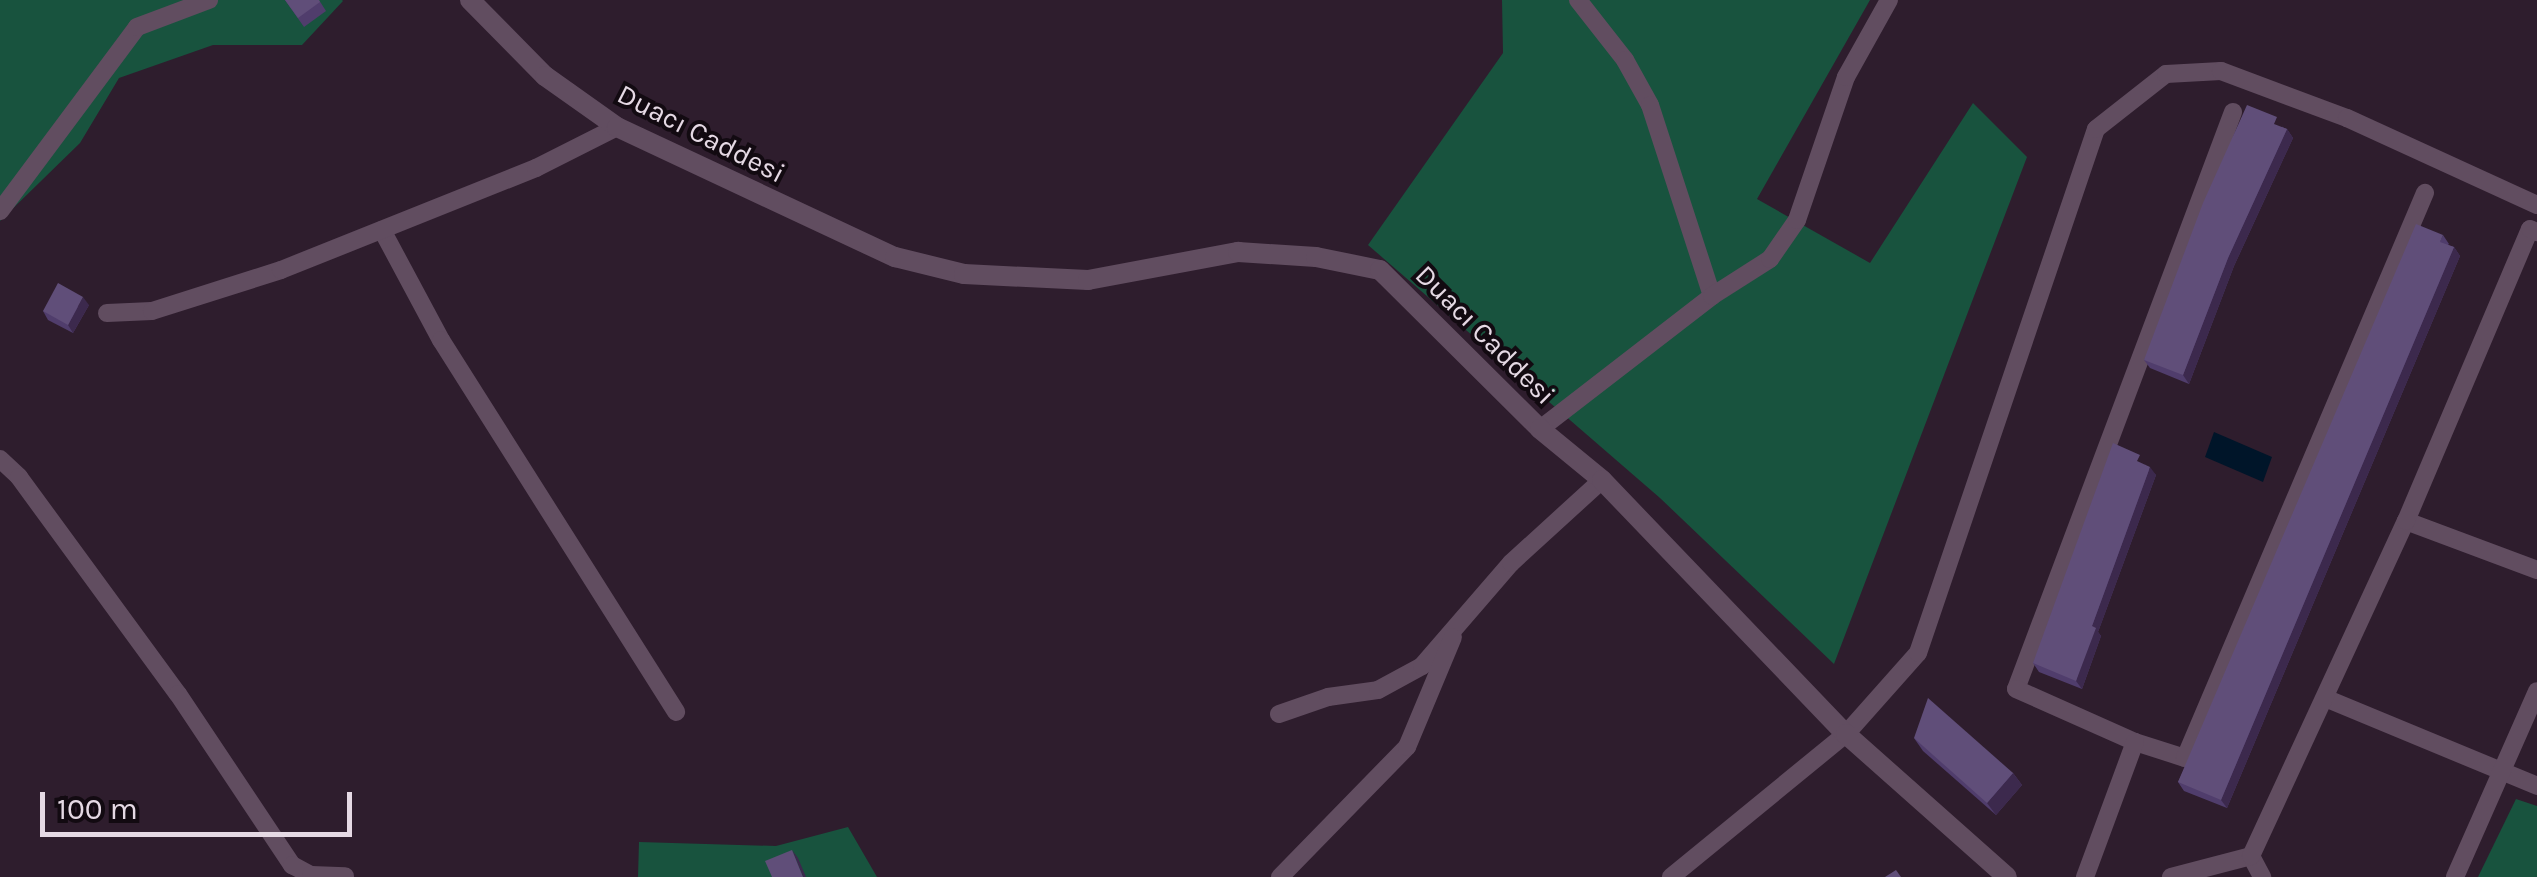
<!DOCTYPE html>
<meta charset="utf-8">
<style>
body{margin:0}
#map{position:relative;width:2537px;height:877px;overflow:hidden;background:#2e1d2d;font-family:Karla,sans-serif}
div>[style]{position:absolute}
.green>*{inset:0;background:#18533e}
.water>*{inset:0;background:#001529}
.minor>*{height:18px;margin:-9px;padding:0 9px;transform-origin:9px;border-radius:9px;background:#614d60}
.tertiary>*{height:20px;margin:-10px;padding:0 10px;transform-origin:10px;border-radius:10px;background:#614d60}
.wall>*{inset:0;background:#503d6c}
.shaded-wall>*{inset:0;background:#3c294d}
.building>*{inset:0;background:#604e79}
span{translate:-50% -50%;white-space:nowrap;text-align:center;line-height:1.15;-webkit-text-stroke:8px #120a11;paint-order:stroke}
.street-label{font-size:28px;color:#e5d9e4}
.scale{position:absolute;left:40px;top:792px;width:312px;height:45px;box-sizing:border-box;border:5px solid #e5d9e4;border-top:0;padding-left:12px;font-size:30px;line-height:35px;white-space:nowrap;color:#e5d9e4;-webkit-text-stroke:8px #120a11;paint-order:stroke}
</style>
<div id="map">
<div class="green">
<i style="clip-path:polygon(0 0,342px 0,343px 1px,302px 45px,213px 45px,119px 78px,80px 143px,0 221px)"></i>
<i style="clip-path:polygon(1502px 0,1870px 0,1757px 199px,1870px 263px,1973px 103px,2027px 157px,1834px 664px,1660px 498px,1368px 245px,1503px 53px)"></i>
<i style="clip-path:polygon(2516px 799px,2537px 806px,2537px 877px,2478px 877px)"></i>
<i style="clip-path:polygon(848px 827px,877px 877px,638px 877px,639px 842px,776px 846px)"></i>
</div>
<div class="water">
<i style="clip-path:polygon(2214px 432px,2272px 457px,2263px 482px,2205px 457px)"></i>
</div>
<div class="minor">
<i style="left:1578px;top:0;width:76px;rotate:51.9deg"></i>
<i style="left:1625px;top:60px;width:51px;rotate:60.9deg"></i>
<i style="left:1650px;top:105px;width:201px;rotate:72deg"></i>
<i style="left:2233px;top:112px;width:616px;rotate:110.61deg"></i>
<i style="left:2016px;top:689px;width:130px;rotate:24deg"></i>
<i style="left:2135px;top:742px;width:52px;rotate:17.7deg"></i>
<i style="left:2185px;top:758px;width:614px;rotate:-66.99deg"></i>
<i style="left:0;top:211px;width:229px;rotate:-53.3deg"></i>
<i style="left:137px;top:27px;width:77px;rotate:-20.6deg"></i>
<i style="left:382px;top:230px;width:125px;rotate:61.8deg"></i>
<i style="left:441px;top:340px;width:440px;rotate:57.7deg"></i>
<i style="left:107px;top:313px;width:45px;rotate:-2.5deg"></i>
<i style="left:152px;top:311px;width:135px;rotate:-17.6deg"></i>
<i style="left:281px;top:270px;width:275px;rotate:-21.8deg"></i>
<i style="left:536px;top:168px;width:91px;rotate:-26.8deg"></i>
<i style="left:1540px;top:429px;width:217px;rotate:-37.7deg"></i>
<i style="left:1712px;top:296px;width:69px;rotate:-32.5deg"></i>
<i style="left:1770px;top:259px;width:47px;rotate:-55.3deg"></i>
<i style="left:1797px;top:220px;width:151px;rotate:-71.1deg"></i>
<i style="left:1846px;top:77px;width:88px;rotate:-60.8deg"></i>
<i style="left:0;top:459px;width:26px;rotate:43deg"></i>
<i style="left:19px;top:477px;width:269px;rotate:53.8deg"></i>
<i style="left:178px;top:694px;width:206px;rotate:56.3deg"></i>
<i style="left:292px;top:865px;width:21px;rotate:28deg"></i>
<i style="left:311px;top:875px;width:34px;rotate:2deg"></i>
<i style="left:2406px;top:521px;width:140px;rotate:20.5deg"></i>
<i style="left:2325px;top:698px;width:230px;rotate:22.5deg"></i>
<i style="left:1279px;top:714px;width:52px;rotate:-19.1deg"></i>
<i style="left:1328px;top:697px;width:50px;rotate:-8deg"></i>
<i style="left:1378px;top:690px;width:50px;rotate:-28.6deg"></i>
<i style="left:1422px;top:666px;width:136px;rotate:-49.2deg"></i>
<i style="left:1511px;top:563px;width:123px;rotate:-42.4deg"></i>
<i style="left:2251px;top:856px;width:24px;rotate:62deg"></i>
<i style="left:1280px;top:877px;width:182px;rotate:-45.7deg"></i>
<i style="left:1407px;top:747px;width:119px;rotate:-67.3deg"></i>
<i style="left:1671px;top:877px;width:226px;rotate:-39.3deg"></i>
<i style="left:1846px;top:734px;width:108px;rotate:-48.4deg"></i>
<i style="left:1918px;top:653px;width:553px;rotate:-71.24deg"></i>
<i style="left:2096px;top:129px;width:89px;rotate:-38.2deg"></i>
<i style="left:2166px;top:74px;width:55px;rotate:-3.1deg"></i>
<i style="left:2221px;top:71px;width:134px;rotate:20.5deg"></i>
<i style="left:2347px;top:118px;width:209px;rotate:24.6deg"></i>
<i style="left:2085px;top:877px;width:144px;rotate:-69.7deg"></i>
<i style="left:2171px;top:877px;width:83px;rotate:-14.7deg"></i>
<i style="left:2251px;top:856px;width:369px;rotate:-65.2deg"></i>
<i style="left:2406px;top:521px;width:317px;rotate:-67deg"></i>
<i style="left:2530px;top:229px;width:8px;rotate:23deg"></i>
<i style="left:2455px;top:877px;width:203px;rotate:-66.2deg"></i>
</div>
<div class="tertiary">
<i style="left:470px;top:0;width:107px;rotate:45.4deg"></i>
<i style="left:545px;top:76px;width:88px;rotate:35.3deg"></i>
<i style="left:617px;top:127px;width:307px;rotate:25.1deg"></i>
<i style="left:895px;top:257px;width:71px;rotate:13.8deg"></i>
<i style="left:964px;top:274px;width:124px;rotate:2.8deg"></i>
<i style="left:1088px;top:280px;width:153px;rotate:-10.6deg"></i>
<i style="left:1238px;top:252px;width:78px;rotate:3.7deg"></i>
<i style="left:1316px;top:257px;width:65px;rotate:11.5deg"></i>
<i style="left:1380px;top:270px;width:226px;rotate:44.8deg"></i>
<i style="left:1540px;top:429px;width:80px;rotate:39.4deg"></i>
<i style="left:1602px;top:480px;width:352px;rotate:46.2deg"></i>
<i style="left:1846px;top:734px;width:215px;rotate:41.6deg"></i>
</div>
<div class="wall">
<i style="clip-path:polygon(285px 0,319px 0,326px 11px,304px 27px)"></i>
<i style="clip-path:polygon(2283px 125px,2282px 127px,2287px 129px,2293px 138px,2234px 266px,2189px 384px,2150px 368px,2144px 360px)"></i>
<i style="clip-path:polygon(2443px 235px,2449px 244px,2448px 245px,2454px 247px,2460px 256px,2227px 808px,2184px 791px,2178px 782px)"></i>
<i style="clip-path:polygon(89px 305px,73px 333px,48px 320px,43px 311px)"></i>
<i style="clip-path:polygon(2146px 463px,2145px 465px,2156px 475px,2098px 632px,2101px 636px,2082px 689px,2039px 672px,2033px 663px)"></i>
<i style="clip-path:polygon(1914px 738px,2013px 773px,2022px 785px,1996px 815px,1923px 751px)"></i>
</div>
<div class="shaded-wall">
<i style="clip-path:polygon(2287px 129px,2293px 138px,2234px 266px,2189px 384px,2183px 375px,2228px 258px)"></i>
<i style="clip-path:polygon(2454px 247px,2460px 256px,2227px 808px,2221px 800px)"></i>
<i style="clip-path:polygon(83px 297px,89px 305px,73px 333px,68px 325px)"></i>
<i style="clip-path:polygon(2150px 467px,2156px 475px,2098px 632px,2101px 636px,2082px 689px,2076px 681px,2092px 626px)"></i>
<i style="clip-path:polygon(2013px 773px,2022px 785px,1996px 815px,1987px 803px)"></i>
<i style="clip-path:polygon(792px 850px,798px 858px,806px 877px,803px 877px)"></i>
</div>
<div class="building">
<i style="clip-path:polygon(285px 0,319px 0,320px 2px,298px 18px)"></i>
<i style="clip-path:polygon(2247px 105px,2277px 117px,2274px 124px,2287px 129px,2228px 258px,2183px 375px,2144px 360px,2203px 203px)"></i>
<i style="clip-path:polygon(2416px 224px,2443px 235px,2440px 242px,2454px 247px,2221px 800px,2178px 782px)"></i>
<i style="clip-path:polygon(58px 283px,83px 297px,68px 325px,43px 311px)"></i>
<i style="clip-path:polygon(2113px 443px,2140px 455px,2137px 461px,2150px 467px,2092px 626px,2096px 628px,2076px 681px,2033px 663px)"></i>
<i style="clip-path:polygon(1928px 698px,2013px 773px,1987px 803px,1914px 738px)"></i>
<i style="clip-path:polygon(792px 850px,803px 877px,772px 877px,765px 861px)"></i>
<i style="clip-path:polygon(1896px 870px,1901px 877px,1885px 877px)"></i>
</div>
<div class="street-label">
<span style="left:701px;top:134px;rotate:27deg">Duacı Caddesi</span>
<span style="left:1485px;top:335px;rotate:45deg">Duacı Caddesi</span>
</div>
<div class="scale">100 m</div>
</div>
